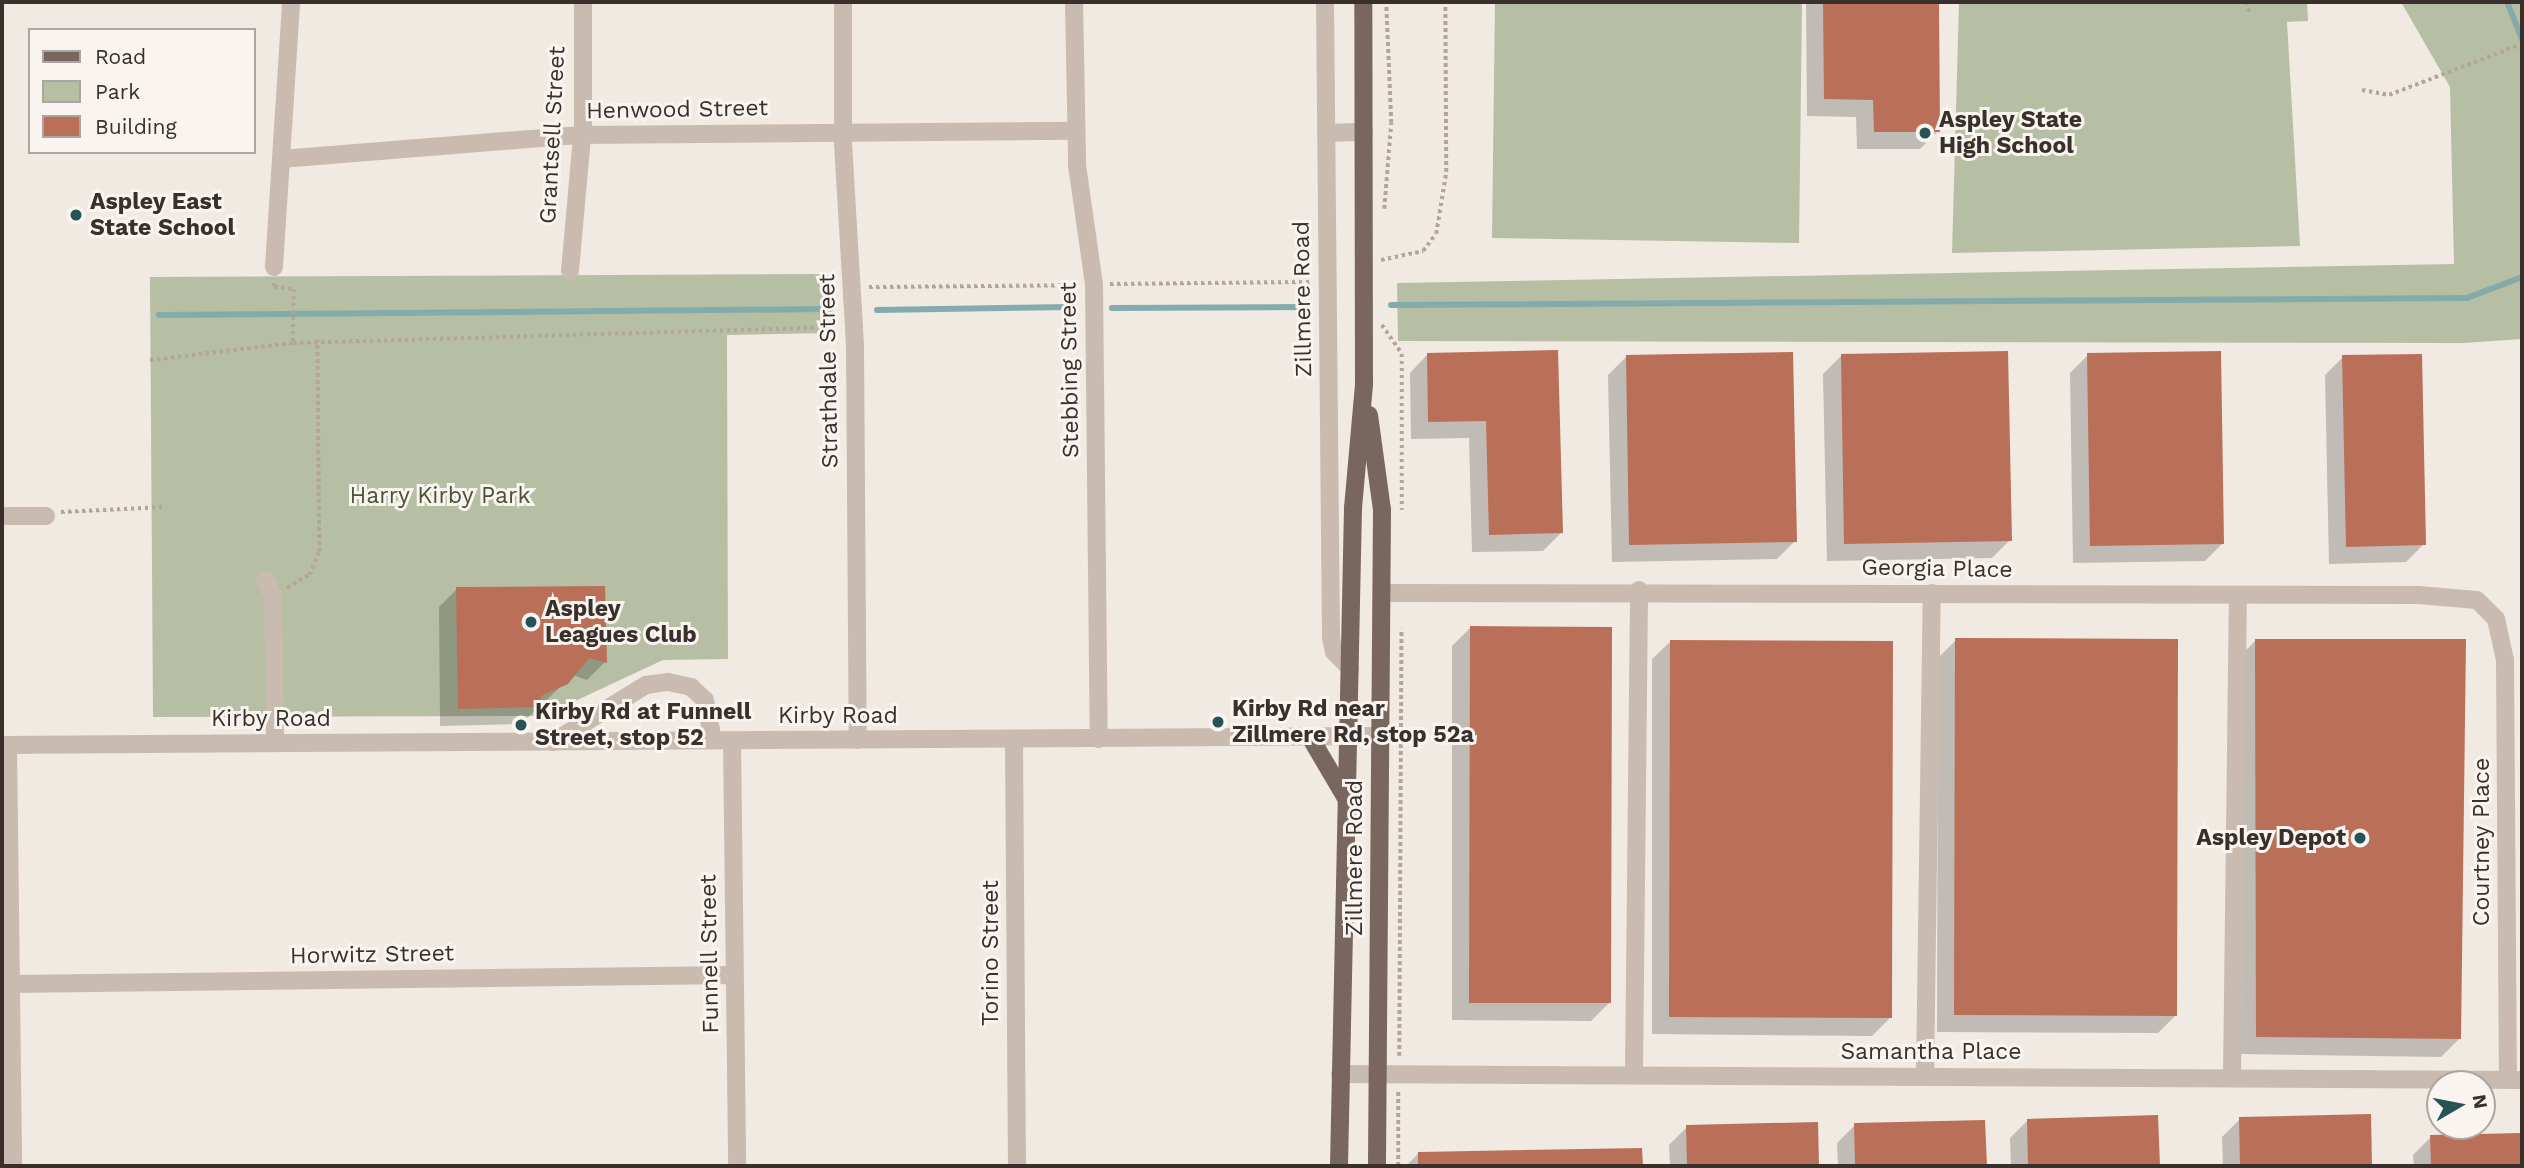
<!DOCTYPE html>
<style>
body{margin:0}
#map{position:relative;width:2524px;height:1168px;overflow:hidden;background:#f1eae2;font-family:"Work Sans",sans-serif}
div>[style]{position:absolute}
.green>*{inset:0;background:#b6bfa3}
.shadow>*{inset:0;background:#0003}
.stream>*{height:6px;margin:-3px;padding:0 3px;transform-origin:3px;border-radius:3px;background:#84abac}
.building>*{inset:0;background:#ba6f58}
.path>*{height:3.5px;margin-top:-1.75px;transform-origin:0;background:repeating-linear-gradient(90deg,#b5a599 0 3.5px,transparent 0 7px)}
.minor>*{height:18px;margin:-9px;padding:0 9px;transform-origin:9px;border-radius:9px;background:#c9bbaf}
.major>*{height:18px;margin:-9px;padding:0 9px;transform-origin:9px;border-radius:9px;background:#79675f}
.dots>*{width:19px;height:19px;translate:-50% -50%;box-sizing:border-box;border:4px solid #f9f4ef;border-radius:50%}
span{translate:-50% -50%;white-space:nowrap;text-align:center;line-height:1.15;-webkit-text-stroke:6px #f9f4ef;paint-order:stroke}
.street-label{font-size:23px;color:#39302c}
.poi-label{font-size:23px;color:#39302c;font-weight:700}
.left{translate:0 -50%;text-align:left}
.right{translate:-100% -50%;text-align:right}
.park-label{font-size:23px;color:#485432}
.frame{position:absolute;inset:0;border:4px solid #39302c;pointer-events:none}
.legend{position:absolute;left:28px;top:28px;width:228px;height:126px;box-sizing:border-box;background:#f9f4ef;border:2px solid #aca6a1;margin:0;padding:9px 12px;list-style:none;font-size:21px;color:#39302c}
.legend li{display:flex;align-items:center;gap:14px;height:35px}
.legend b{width:35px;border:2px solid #aca6a1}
.north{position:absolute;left:2426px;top:1070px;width:70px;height:70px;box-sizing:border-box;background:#f9f4ef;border:2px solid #aca6a1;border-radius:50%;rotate:80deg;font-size:19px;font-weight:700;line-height:28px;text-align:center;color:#39302c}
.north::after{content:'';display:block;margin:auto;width:24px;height:32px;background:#265356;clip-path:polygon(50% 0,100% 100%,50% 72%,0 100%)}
</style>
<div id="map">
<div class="green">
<i style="clip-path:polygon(1495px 2px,1802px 2px,1799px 243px,1492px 238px)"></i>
<i style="clip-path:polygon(1959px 2px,2307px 2px,2308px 21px,2287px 22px,2300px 246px,1952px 253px)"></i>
<i style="clip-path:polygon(2401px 2px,2522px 2px,2522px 339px,2463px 343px,1398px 341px,1397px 283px,2454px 264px,2450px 87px)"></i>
<i style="clip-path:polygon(832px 274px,832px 333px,727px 335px,728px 659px,663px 660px,543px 716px,153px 717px,150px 277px)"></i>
</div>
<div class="shadow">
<i style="clip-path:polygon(1806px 2px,1937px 2px,1938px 131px,1920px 149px,1857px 149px,1856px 117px,1807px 116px)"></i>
<i style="clip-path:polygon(1557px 352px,1561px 533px,1543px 551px,1472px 552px,1469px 438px,1411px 439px,1410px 373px,1427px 355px)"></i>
<i style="clip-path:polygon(2088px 355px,2223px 543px,2205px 561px,2073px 563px,2070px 373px)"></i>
<i style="clip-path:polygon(1841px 356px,2010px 540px,1992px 558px,1827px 561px,1823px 374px)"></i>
<i style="clip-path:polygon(1626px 357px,1795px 541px,1777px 559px,1612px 562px,1608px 375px)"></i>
<i style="clip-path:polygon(2343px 357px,2424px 544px,2406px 562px,2329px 564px,2325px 375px)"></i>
<i style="clip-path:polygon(457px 589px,605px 662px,587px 680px,573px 675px,521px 724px,440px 726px,439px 607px)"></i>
<i style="clip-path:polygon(1470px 628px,1609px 1003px,1591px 1021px,1452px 1020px,1452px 646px)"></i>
<i style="clip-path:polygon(1956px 640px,2175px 1016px,2158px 1033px,1937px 1032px,1938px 658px)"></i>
<i style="clip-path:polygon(2256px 640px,2459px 1039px,2441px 1057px,2239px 1054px,2238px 658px)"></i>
<i style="clip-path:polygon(1670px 642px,1890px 1018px,1872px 1036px,1652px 1034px,1652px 659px)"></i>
<i style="clip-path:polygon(2369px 1116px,2370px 1166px,2223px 1166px,2222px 1137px,2240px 1119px)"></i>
<i style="clip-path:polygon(2157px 1117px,2158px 1166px,2011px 1166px,2010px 1138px,2028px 1120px)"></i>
<i style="clip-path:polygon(1984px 1121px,1985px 1166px,1838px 1166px,1837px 1143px,1855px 1125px)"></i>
<i style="clip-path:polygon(1816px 1124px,1817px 1166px,1670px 1166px,1669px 1145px,1687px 1127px)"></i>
<i style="clip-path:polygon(2522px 1134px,2522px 1166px,2414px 1166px,2413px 1155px,2431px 1137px)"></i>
<i style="clip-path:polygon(1641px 1150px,1641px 1166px,1406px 1166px,1418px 1154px)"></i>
</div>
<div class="stream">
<i style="left:2507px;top:2px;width:40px;rotate:68deg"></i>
<i style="left:1391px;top:305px;width:1076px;rotate:-0.37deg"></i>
<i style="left:2467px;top:298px;width:59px;rotate:-20.9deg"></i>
<i style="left:1112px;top:308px;width:193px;rotate:-0.3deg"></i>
<i style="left:877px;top:310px;width:195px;rotate:-0.9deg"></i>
<i style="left:159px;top:315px;width:671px;rotate:-0.51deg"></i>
</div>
<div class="building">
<i style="clip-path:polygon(1823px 2px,1939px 2px,1940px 132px,1874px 132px,1873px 100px,1824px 99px)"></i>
<i style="clip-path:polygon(1558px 350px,1563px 533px,1489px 535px,1486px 421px,1428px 422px,1427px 353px)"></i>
<i style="clip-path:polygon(2008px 351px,2012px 541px,1844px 544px,1841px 354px)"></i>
<i style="clip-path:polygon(2221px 351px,2224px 544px,2090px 546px,2087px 353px)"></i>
<i style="clip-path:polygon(1793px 352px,1797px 542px,1629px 545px,1626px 355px)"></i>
<i style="clip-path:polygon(2422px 354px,2426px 545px,2346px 547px,2342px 355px)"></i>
<i style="clip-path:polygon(605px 586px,607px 663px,589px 658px,568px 684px,541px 696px,541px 707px,458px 709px,456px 587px)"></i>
<i style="clip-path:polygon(1470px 626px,1612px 627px,1611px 1003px,1469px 1003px)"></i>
<i style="clip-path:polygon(1955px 638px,2178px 639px,2177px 1016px,1954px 1015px)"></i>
<i style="clip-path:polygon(2255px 639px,2466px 639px,2461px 1039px,2256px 1037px)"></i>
<i style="clip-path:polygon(1670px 640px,1893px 641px,1892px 1018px,1669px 1017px)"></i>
<i style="clip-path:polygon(2371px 1114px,2372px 1166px,2240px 1166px,2239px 1117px)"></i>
<i style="clip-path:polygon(2158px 1115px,2160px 1166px,2028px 1166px,2027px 1119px)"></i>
<i style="clip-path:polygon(1985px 1120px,1987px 1166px,1855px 1166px,1854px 1123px)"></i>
<i style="clip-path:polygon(1818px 1122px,1819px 1166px,1687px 1166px,1686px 1125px)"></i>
<i style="clip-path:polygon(2522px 1133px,2522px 1166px,2431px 1166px,2430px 1135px)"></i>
<i style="clip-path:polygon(1642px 1148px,1643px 1166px,1418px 1166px,1418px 1152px)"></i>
</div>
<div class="path">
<i style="left:2246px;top:2px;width:13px;rotate:72deg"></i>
<i style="left:2362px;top:90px;width:27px;rotate:10deg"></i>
<i style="left:2389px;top:95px;width:142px;rotate:-21deg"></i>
<i style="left:1384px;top:209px;width:86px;rotate:-85.3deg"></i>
<i style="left:1391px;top:123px;width:121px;rotate:-92.4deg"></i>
<i style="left:1381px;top:260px;width:43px;rotate:-12.1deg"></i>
<i style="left:1423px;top:251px;width:21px;rotate:-53deg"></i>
<i style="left:1436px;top:234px;width:63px;rotate:-80.8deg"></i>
<i style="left:1446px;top:172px;width:170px;rotate:-90.3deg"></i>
<i style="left:274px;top:283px;width:4px;rotate:90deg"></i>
<i style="left:274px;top:287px;width:20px;rotate:6deg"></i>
<i style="left:294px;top:289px;width:54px;rotate:91.1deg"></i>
<i style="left:293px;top:343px;width:544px;rotate:-1.68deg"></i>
<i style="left:1110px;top:284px;width:202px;rotate:-0.6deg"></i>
<i style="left:869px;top:287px;width:209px;rotate:-0.5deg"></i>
<i style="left:1382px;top:325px;width:35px;rotate:55deg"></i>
<i style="left:1402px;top:354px;width:156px;rotate:90deg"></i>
<i style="left:150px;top:360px;width:144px;rotate:-6.8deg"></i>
<i style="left:61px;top:512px;width:104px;rotate:-2.8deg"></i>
<i style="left:287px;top:588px;width:26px;rotate:-31deg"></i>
<i style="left:309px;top:575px;width:25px;rotate:-67deg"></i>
<i style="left:319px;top:552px;width:212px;rotate:-90.5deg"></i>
<i style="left:1399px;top:1056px;width:427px;rotate:-89.7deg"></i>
<i style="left:1398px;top:1166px;width:75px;rotate:-90deg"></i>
</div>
<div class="minor">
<i style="left:843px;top:2px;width:141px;rotate:90deg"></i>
<i style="left:843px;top:143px;width:203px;rotate:86.6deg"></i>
<i style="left:855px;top:346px;width:394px;rotate:89.6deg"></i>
<i style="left:1074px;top:2px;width:163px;rotate:88.9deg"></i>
<i style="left:1077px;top:165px;width:120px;rotate:81.9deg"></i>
<i style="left:1094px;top:284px;width:455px;rotate:89.4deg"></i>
<i style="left:1325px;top:2px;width:636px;rotate:89.46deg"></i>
<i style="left:1331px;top:638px;width:14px;rotate:78deg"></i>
<i style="left:1334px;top:652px;width:23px;rotate:45deg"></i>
<i style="left:1326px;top:133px;width:38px;rotate:-2deg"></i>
<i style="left:281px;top:159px;width:301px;rotate:-4.6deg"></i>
<i style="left:581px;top:135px;width:494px;rotate:-0.5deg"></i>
<i style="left:274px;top:267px;width:266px;rotate:-86.3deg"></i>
<i style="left:570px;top:271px;width:148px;rotate:-84.9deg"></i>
<i style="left:583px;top:124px;width:122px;rotate:-90deg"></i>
<i style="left:2px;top:516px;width:44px"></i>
<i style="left:265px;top:580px;width:18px;rotate:63deg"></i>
<i style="left:273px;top:596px;width:147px;rotate:89.2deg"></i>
<i style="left:1382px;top:593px;width:1036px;rotate:0.11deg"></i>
<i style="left:2418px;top:595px;width:59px;rotate:4.8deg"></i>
<i style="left:2477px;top:600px;width:27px;rotate:45deg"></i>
<i style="left:2496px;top:619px;width:42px;rotate:77.6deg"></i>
<i style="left:2505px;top:660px;width:419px;rotate:89.6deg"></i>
<i style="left:1014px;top:740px;width:426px;rotate:89.6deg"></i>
<i style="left:732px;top:741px;width:425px;rotate:89.3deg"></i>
<i style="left:553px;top:742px;width:109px;rotate:-31.5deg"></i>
<i style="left:646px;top:685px;width:22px;rotate:-8deg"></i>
<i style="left:668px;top:682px;width:24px;rotate:12deg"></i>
<i style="left:691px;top:687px;width:19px;rotate:43deg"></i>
<i style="left:705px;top:700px;width:41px;rotate:78.7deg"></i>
<i style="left:2px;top:745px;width:1378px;rotate:-0.37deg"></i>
<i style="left:8px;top:745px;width:421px;rotate:89.3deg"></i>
<i style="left:11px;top:984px;width:723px;rotate:-0.71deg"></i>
<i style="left:1634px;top:1073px;width:483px;rotate:-89.4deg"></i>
<i style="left:1340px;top:1074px;width:1182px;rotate:0.29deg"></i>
<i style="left:1925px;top:1076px;width:483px;rotate:-89.2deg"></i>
<i style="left:2232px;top:1078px;width:481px;rotate:-89.3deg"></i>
</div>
<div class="major">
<i style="left:1369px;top:415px;width:96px;rotate:82.2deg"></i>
<i style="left:1382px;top:510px;width:656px;rotate:90.44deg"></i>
<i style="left:1310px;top:737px;width:71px;rotate:59.5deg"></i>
<i style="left:1339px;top:1166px;width:658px;rotate:-88.78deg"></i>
<i style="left:1353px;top:508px;width:124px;rotate:-84.9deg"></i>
<i style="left:1364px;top:384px;width:382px;rotate:-90.1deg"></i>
</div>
<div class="dots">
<i style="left:1925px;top:133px;background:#265356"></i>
<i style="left:76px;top:215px;background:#265356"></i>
<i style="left:531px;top:622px;background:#265356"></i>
<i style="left:1218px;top:722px;background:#265356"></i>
<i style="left:521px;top:725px;background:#265356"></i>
<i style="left:2360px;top:838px;background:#265356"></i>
</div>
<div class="street-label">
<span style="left:677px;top:110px;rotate:-1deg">Henwood Street</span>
<span style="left:553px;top:135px;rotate:-87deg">Grantsell Street</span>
<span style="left:1303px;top:299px;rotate:-91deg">Zillmere Road</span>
<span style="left:1070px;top:370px;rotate:-91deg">Stebbing Street</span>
<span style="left:829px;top:371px;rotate:-91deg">Strathdale Street</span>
<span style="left:1937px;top:569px;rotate:1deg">Georgia Place</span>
<span style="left:838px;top:716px">Kirby Road</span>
<span style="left:271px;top:719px">Kirby Road</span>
<span style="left:2482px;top:842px;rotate:-90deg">Courtney Place</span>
<span style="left:1355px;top:858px;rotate:-90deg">Zillmere Road</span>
<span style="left:991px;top:953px;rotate:-90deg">Torino Street</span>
<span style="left:710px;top:954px;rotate:-91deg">Funnell Street</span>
<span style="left:372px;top:955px;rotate:-1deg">Horwitz Street</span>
<span style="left:1931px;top:1052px">Samantha Place</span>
</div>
<div class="poi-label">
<span class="left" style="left:1939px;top:133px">Aspley State<br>High School</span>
<span class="left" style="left:90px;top:215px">Aspley East<br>State School</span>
<span class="left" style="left:545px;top:622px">Aspley<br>Leagues Club</span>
<span class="left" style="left:1232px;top:722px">Kirby Rd near<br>Zillmere Rd, stop 52a</span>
<span class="left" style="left:535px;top:725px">Kirby Rd at Funnell<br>Street, stop 52</span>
<span class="right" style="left:2346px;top:838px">Aspley Depot</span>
</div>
<div class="park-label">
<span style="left:440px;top:496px">Harry Kirby Park</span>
</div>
<div class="frame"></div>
<ul class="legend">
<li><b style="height:9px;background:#79675f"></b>Road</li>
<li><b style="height:19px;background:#b6bfa3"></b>Park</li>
<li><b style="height:19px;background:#ba6f58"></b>Building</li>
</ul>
<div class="north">N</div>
</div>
